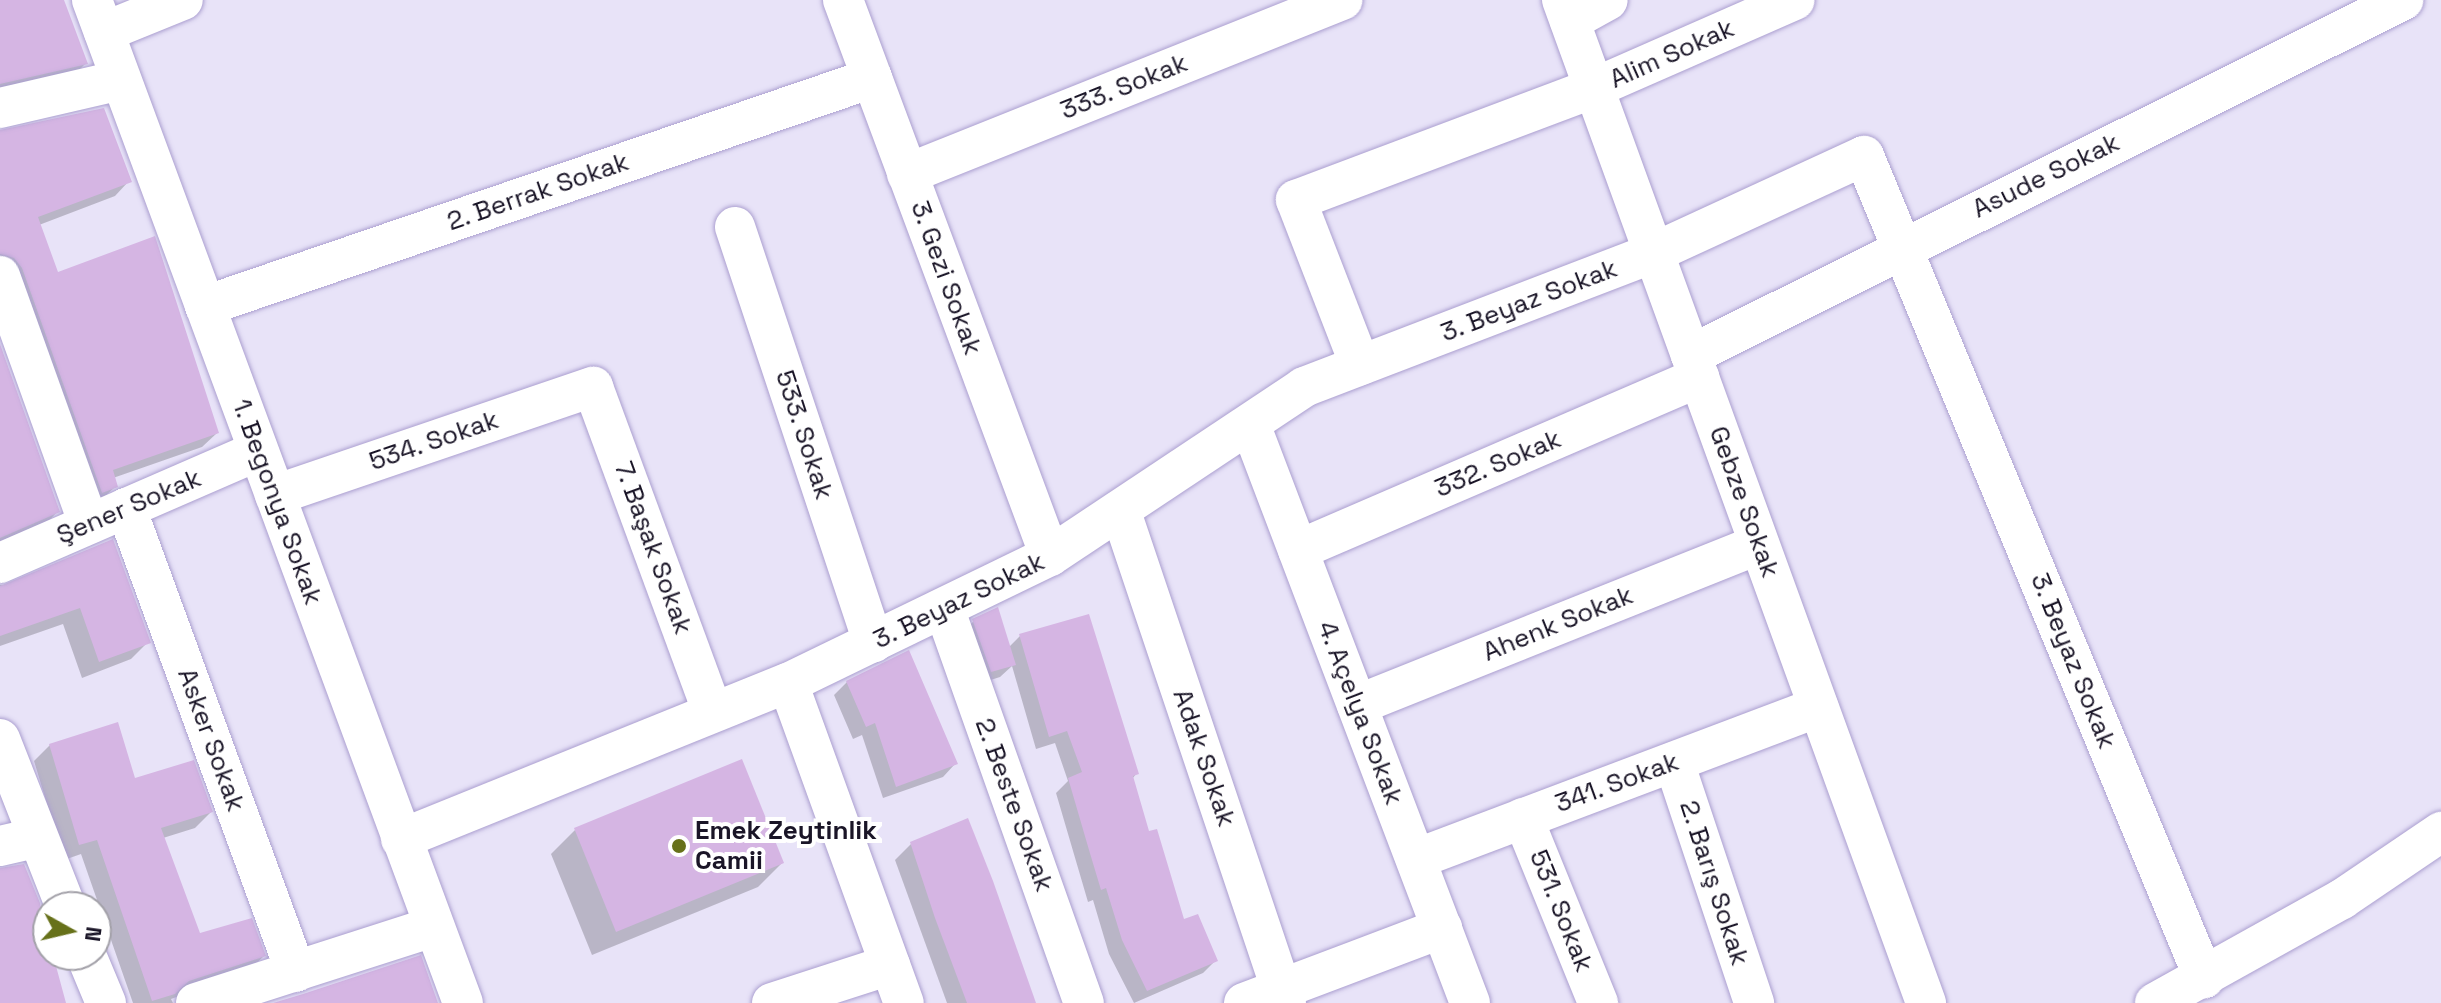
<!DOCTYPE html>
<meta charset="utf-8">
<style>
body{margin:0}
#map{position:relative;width:2441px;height:1003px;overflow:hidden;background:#e8e3f8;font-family:"Space Grotesk",sans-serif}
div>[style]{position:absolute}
.shadow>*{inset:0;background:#0003}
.building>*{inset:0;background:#d5b5e3}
.roads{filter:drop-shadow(0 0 2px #ab9fd0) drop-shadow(0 0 2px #ab9fd0)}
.minor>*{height:40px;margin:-20px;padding:0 20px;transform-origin:20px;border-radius:20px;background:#fff}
.dots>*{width:22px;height:22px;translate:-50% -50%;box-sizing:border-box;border:4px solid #fff;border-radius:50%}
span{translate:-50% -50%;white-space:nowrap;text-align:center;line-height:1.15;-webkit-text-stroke:8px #fff;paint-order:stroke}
.street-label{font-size:26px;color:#1a1527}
.poi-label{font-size:26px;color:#1a1527;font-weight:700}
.left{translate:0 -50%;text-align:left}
.north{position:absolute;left:32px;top:891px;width:80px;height:80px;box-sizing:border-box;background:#fff;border:2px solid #a3a1a9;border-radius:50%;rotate:98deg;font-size:22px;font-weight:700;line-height:32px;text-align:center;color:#1a1527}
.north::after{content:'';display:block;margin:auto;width:28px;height:36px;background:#67711a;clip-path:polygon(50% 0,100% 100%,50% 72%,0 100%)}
</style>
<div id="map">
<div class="shadow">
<i style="clip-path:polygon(0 0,33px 0,85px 64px,71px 78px,0 94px)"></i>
<i style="clip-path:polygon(0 132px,129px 181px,115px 196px,39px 225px,57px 275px,217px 433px,202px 447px,113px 478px,116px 486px,101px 500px,0 272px)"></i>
<i style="clip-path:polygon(0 350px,58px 511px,44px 526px,0 545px)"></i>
<i style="clip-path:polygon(112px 542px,148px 642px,131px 659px,82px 678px,63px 624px,0 646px,0 585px,10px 586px)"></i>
<i style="clip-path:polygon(974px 621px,1008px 648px,1020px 636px,1137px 773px,1132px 779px,1148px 834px,1182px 922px,1216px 960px,1203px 973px,1134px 1003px,1109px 954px,1093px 900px,1088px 902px,1056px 793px,1068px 781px,1055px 743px,1036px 749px,1012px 666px,1000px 677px,978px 684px,960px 634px)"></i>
<i style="clip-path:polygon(847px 682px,955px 764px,943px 777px,883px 798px,862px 735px,853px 739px,834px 695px)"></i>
<i style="clip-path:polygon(50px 745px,211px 812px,195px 828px,163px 838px,199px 935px,264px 956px,247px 972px,171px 999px,173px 1003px,133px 1003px,81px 854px,64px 860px,34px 761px)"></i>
<i style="clip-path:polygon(575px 830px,782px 863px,758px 887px,592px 955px,551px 854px)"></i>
<i style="clip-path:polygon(911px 844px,1034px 1003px,947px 1003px,895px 860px)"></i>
</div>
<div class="building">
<i style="clip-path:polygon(0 0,64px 0,88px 64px,0 84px)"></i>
<i style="clip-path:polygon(104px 108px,132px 182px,38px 217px,58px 272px,155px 236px,219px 433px,113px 470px,118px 487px,102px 493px,22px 268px,14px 258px,0 254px,0 130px)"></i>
<i style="clip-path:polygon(0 344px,60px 512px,0 538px)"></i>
<i style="clip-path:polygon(113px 539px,151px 643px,99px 662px,80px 608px,0 636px,0 586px)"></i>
<i style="clip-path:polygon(998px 607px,1016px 665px,991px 672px,972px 619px)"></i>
<i style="clip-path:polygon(1089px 614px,1139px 774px,1133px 776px,1149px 831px,1157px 829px,1184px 919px,1198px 914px,1218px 961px,1147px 991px,1122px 940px,1106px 888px,1101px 890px,1089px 850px,1068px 778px,1082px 772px,1067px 731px,1049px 737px,1019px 634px)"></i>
<i style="clip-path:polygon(909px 650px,958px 764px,896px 787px,875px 723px,866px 727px,846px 681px)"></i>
<i style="clip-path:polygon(118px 722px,135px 778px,194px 760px,213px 812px,161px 828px,200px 933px,252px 918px,266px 956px,189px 981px,175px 994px,152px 1001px,97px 840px,79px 845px,49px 744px)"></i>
<i style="clip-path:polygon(742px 759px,784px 863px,616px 932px,574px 828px)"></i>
<i style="clip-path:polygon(968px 818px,993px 881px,1036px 1003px,967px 1003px,935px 918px,910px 842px)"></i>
<i style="clip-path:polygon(24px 864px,40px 903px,48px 955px,53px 955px,66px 1003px,0 1003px,0 868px)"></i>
<i style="clip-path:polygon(421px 955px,438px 1003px,273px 1003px,303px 994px)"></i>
</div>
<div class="roads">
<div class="minor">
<i style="left:92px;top:0;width:1069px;rotate:69.7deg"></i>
<i style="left:843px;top:0;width:593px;rotate:69.58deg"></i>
<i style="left:1562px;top:0;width:1067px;rotate:70.05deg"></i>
<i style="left:1570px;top:21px;width:43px;rotate:-28.9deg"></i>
<i style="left:104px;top:32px;width:85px;rotate:-22.1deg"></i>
<i style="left:0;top:108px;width:124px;rotate:-13deg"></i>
<i style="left:907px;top:174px;width:469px;rotate:-21.8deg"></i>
<i style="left:735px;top:227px;width:438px;rotate:71.6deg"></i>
<i style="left:0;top:276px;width:263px;rotate:70.3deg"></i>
<i style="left:205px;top:306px;width:705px;rotate:-18.87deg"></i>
<i style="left:1691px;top:355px;width:796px;rotate:-26.5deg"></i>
<i style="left:1360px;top:365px;width:177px;rotate:-111.2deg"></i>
<i style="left:1296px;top:200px;width:318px;rotate:-20.6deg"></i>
<i style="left:1594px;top:88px;width:219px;rotate:-23.7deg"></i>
<i style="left:1250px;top:424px;width:619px;rotate:69.19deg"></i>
<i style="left:275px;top:495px;width:336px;rotate:-18.8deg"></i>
<i style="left:593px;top:387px;width:344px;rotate:69.8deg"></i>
<i style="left:126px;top:508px;width:494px;rotate:69.9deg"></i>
<i style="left:1121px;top:512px;width:518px;rotate:71.43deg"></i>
<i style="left:1298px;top:550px;width:437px;rotate:-23.3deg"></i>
<i style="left:0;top:563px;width:281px;rotate:-23.5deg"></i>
<i style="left:944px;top:608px;width:419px;rotate:70.5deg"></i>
<i style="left:788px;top:683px;width:340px;rotate:70.1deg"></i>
<i style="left:1357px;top:705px;width:433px;rotate:-21.8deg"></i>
<i style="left:0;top:739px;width:180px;rotate:68.6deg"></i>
<i style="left:1674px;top:762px;width:254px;rotate:71.6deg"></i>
<i style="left:1523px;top:818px;width:200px;rotate:67.9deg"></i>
<i style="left:401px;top:839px;width:417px;rotate:-22deg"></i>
<i style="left:788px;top:683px;width:291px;rotate:-25.9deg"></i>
<i style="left:1050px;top:556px;width:305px;rotate:-33.6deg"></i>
<i style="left:1304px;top:387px;width:374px;rotate:-21deg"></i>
<i style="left:1653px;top:253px;width:232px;rotate:-24.7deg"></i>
<i style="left:1864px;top:156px;width:890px;rotate:67.53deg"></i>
<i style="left:0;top:846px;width:37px;rotate:-13deg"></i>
<i style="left:1416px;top:859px;width:430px;rotate:-20.7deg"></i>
<i style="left:86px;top:955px;width:52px;rotate:67.4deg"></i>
<i style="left:196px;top:1003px;width:249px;rotate:-17.8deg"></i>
<i style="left:772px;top:1003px;width:124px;rotate:-17.9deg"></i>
<i style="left:1244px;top:1003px;width:212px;rotate:-20.7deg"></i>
<i style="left:2155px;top:1003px;width:214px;rotate:-29.1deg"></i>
<i style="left:2342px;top:899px;width:120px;rotate:-34.1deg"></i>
</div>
</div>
<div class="dots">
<i style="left:679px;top:846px;background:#67711a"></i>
</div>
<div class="street-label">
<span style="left:1672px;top:54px;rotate:-24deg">Alim Sokak</span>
<span style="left:1124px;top:87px;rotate:-22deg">333. Sokak</span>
<span style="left:2046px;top:176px;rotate:-26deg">Asude Sokak</span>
<span style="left:538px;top:192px;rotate:-19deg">2. Berrak Sokak</span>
<span style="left:946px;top:278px;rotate:70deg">3. Gezi Sokak</span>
<span style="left:1529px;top:301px;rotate:-21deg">3. Beyaz Sokak</span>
<span style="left:804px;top:435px;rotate:72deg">533. Sokak</span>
<span style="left:434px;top:441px;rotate:-19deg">534. Sokak</span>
<span style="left:1498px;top:464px;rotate:-23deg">332. Sokak</span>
<span style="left:277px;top:502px;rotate:70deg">1. Begonya Sokak</span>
<span style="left:1744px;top:502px;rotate:70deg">Gebze Sokak</span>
<span style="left:129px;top:507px;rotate:-23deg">Şener Sokak</span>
<span style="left:653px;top:548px;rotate:70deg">7. Başak Sokak</span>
<span style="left:959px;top:601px;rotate:-26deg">3. Beyaz Sokak</span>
<span style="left:1558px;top:624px;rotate:-22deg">Ahenk Sokak</span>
<span style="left:2073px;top:661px;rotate:68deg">3. Beyaz Sokak</span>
<span style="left:1360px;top:713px;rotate:69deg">4. Açelya Sokak</span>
<span style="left:211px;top:740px;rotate:70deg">Asker Sokak</span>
<span style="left:1204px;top:758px;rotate:71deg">Adak Sokak</span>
<span style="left:1617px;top:783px;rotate:-20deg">341. Sokak</span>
<span style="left:1014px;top:805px;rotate:70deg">2. Beste Sokak</span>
<span style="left:1714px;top:883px;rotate:72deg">2. Barış Sokak</span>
<span style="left:1561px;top:911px;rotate:68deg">531. Sokak</span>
</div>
<div class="poi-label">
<span class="left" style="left:695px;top:846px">Emek Zeytinlik<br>Camii</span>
</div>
<div class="north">N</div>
</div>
